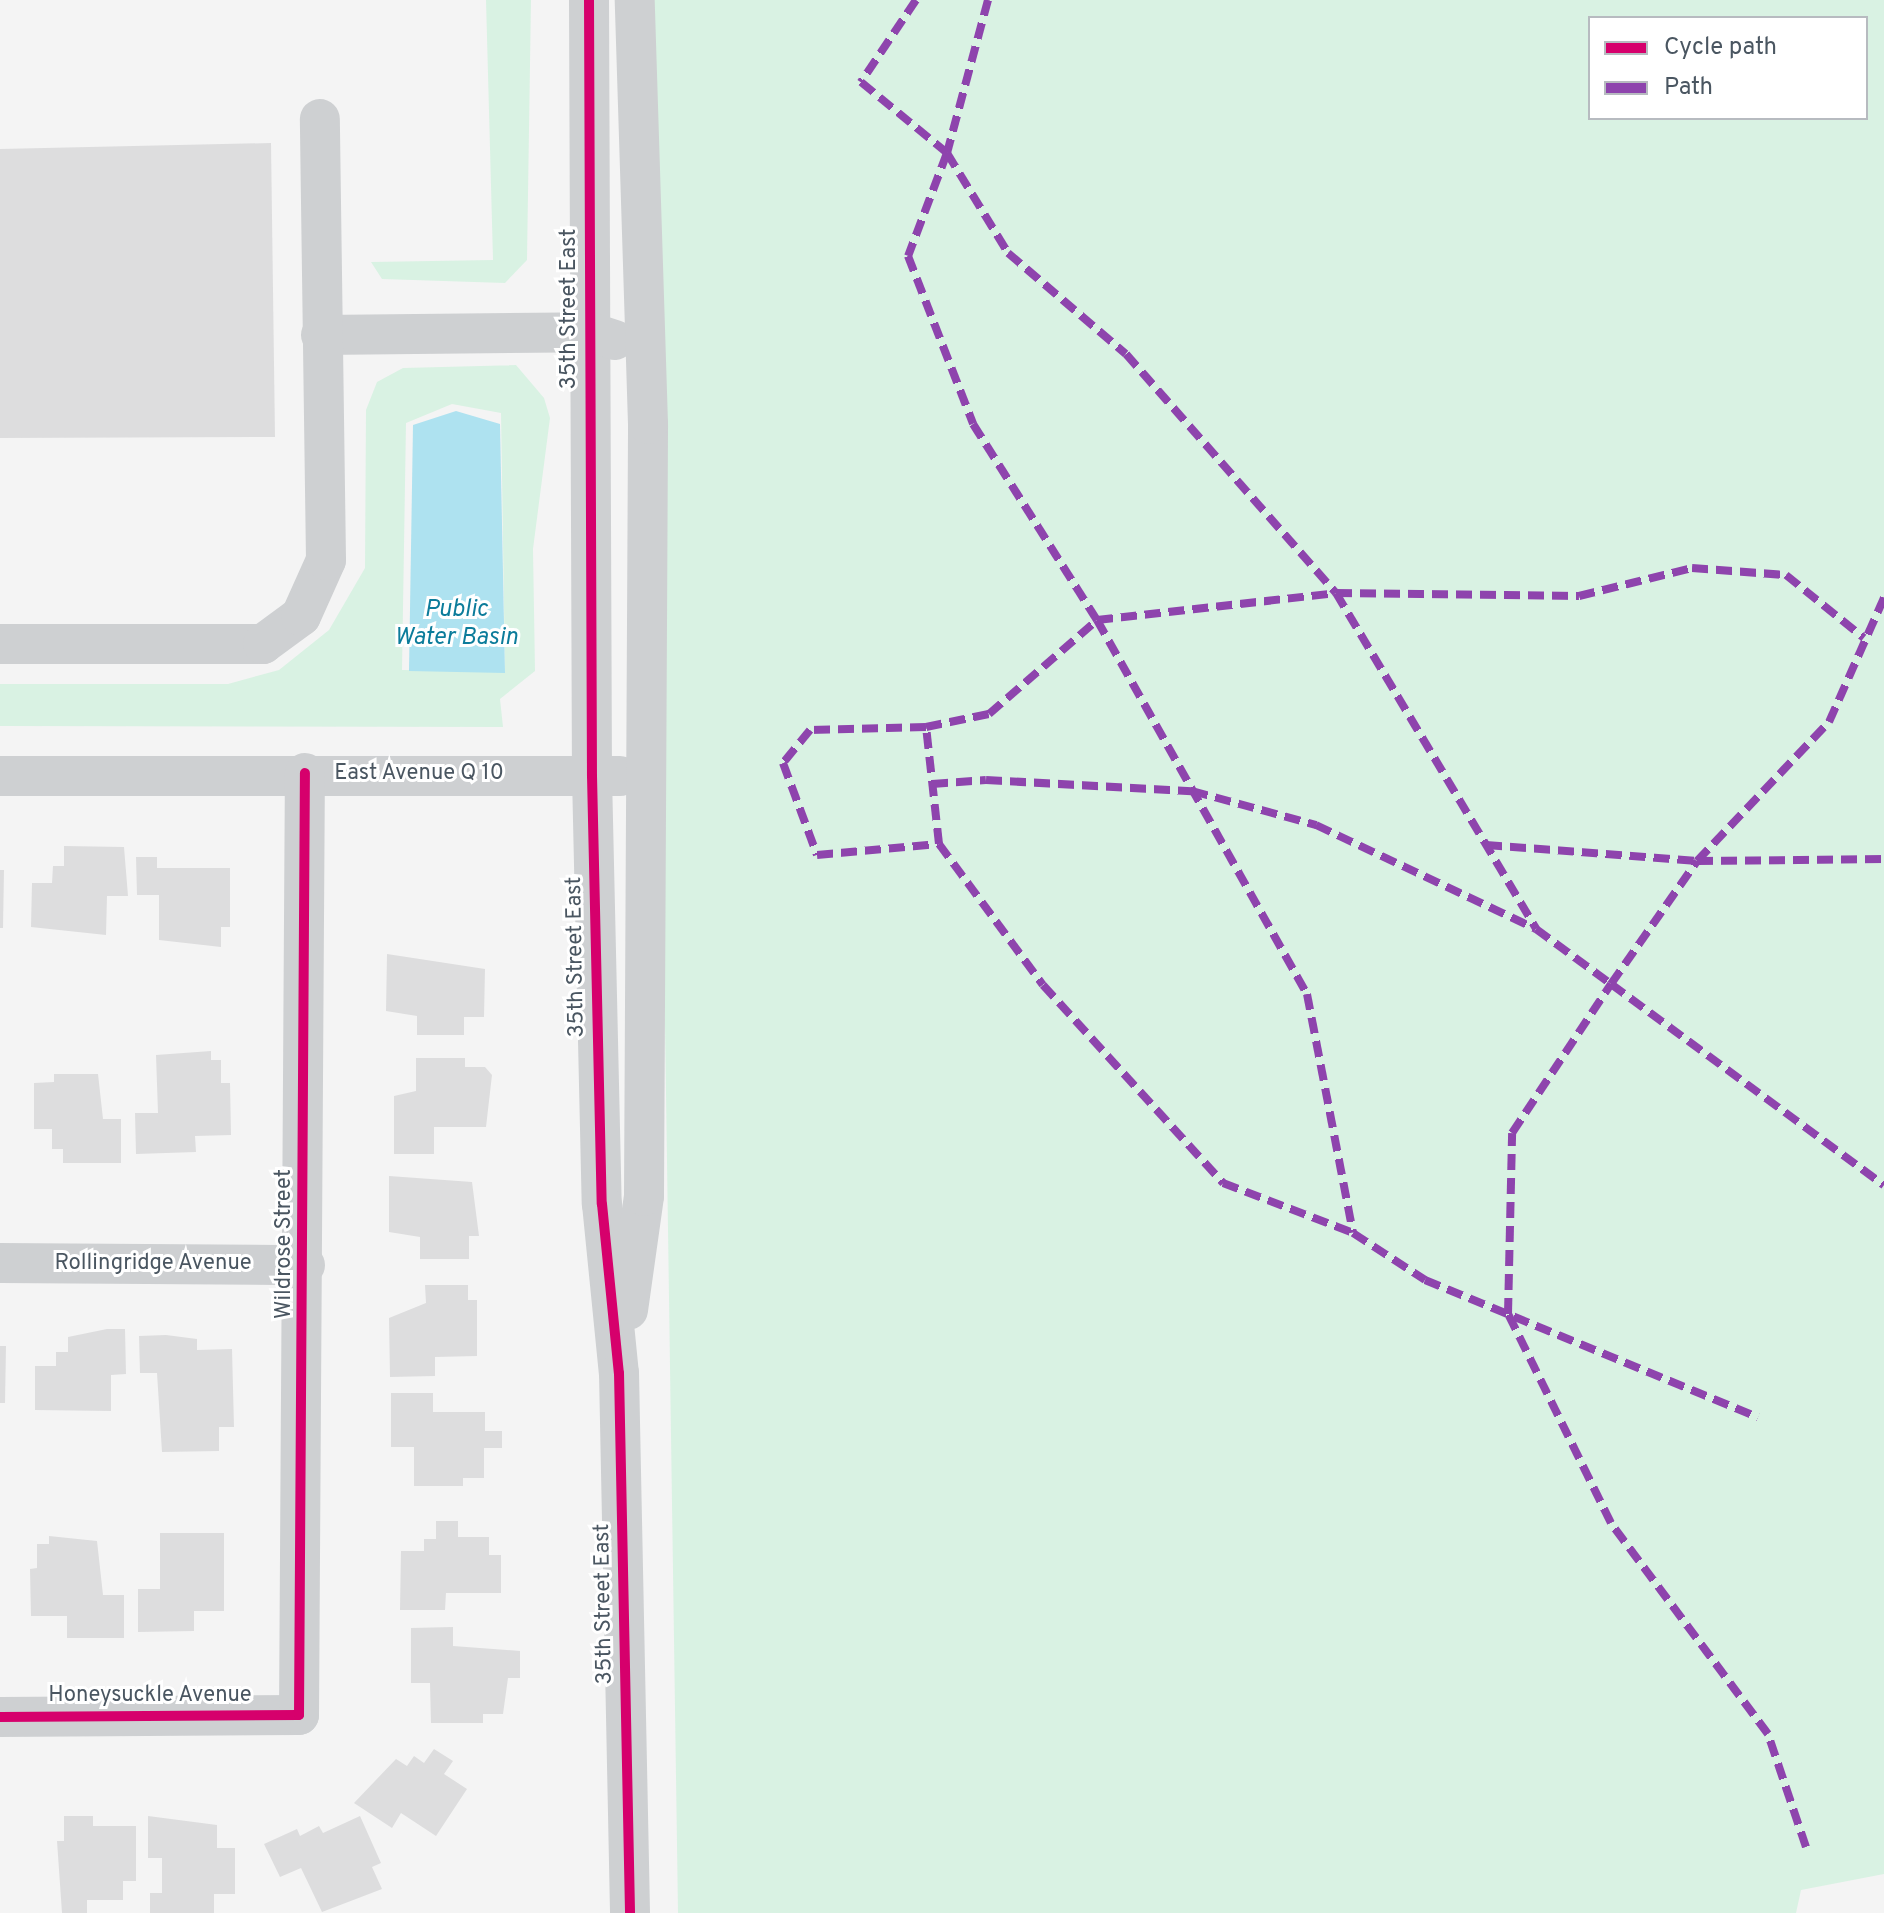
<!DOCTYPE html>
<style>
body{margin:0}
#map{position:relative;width:1884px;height:1913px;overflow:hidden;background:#f4f4f4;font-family:Overpass,sans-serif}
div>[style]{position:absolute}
.green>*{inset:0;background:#d9f2e3}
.water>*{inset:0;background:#aee2f0}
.building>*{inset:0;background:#ddddde}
.minor>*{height:40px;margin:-20px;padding:0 20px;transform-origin:20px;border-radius:20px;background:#ced0d2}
.quiet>*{height:8px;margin-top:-4px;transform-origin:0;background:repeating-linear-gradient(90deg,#8e44ad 0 16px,transparent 0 24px)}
.cycleway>*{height:10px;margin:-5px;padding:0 5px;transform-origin:5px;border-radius:5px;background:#d6006c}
span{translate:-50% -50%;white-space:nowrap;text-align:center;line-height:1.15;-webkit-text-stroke:6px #fff;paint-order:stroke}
.street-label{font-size:22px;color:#4a5661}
.water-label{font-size:24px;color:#0c7c9b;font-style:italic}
.legend{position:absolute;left:1588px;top:16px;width:280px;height:104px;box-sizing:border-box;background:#fff;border:2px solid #b7bbc0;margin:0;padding:10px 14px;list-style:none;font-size:24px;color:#4a5661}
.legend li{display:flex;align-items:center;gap:16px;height:40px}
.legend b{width:40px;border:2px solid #b7bbc0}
</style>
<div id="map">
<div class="green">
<i style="clip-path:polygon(486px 0,531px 0,527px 260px,505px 283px,382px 279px,371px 262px,493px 260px)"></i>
<i style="clip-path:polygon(evenodd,650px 0,1884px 0,1884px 1874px,1801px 1890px,1796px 1913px,678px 1913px,650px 0,1590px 18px,1866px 18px,1866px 118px,1590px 118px,1590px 18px)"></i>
<i style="clip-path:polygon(evenodd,516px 365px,544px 398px,550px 418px,533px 549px,535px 671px,500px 699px,503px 727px,0 726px,0 684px,228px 684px,279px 670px,329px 630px,365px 568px,366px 410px,377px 382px,403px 368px,516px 365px,452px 404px,501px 413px,505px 671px,402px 670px,406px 423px,452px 404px)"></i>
</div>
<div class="water">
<i style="clip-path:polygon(456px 411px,500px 424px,505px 673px,409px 671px,413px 425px)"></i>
</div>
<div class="building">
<i style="clip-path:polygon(271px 143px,275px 437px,0 438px,0 149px)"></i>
<i style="clip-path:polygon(64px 846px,124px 847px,128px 896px,107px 896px,106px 935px,31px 927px,32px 883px,52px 883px,53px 866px,64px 866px)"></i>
<i style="clip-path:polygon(136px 857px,157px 857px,157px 868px,230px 868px,230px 927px,221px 927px,221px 947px,159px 940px,159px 895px,137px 895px)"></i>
<i style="clip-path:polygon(0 870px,4px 870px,3px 928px,0 928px)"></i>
<i style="clip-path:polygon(387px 954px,485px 969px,484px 1017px,464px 1017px,464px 1035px,417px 1035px,417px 1016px,386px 1011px)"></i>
<i style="clip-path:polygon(211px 1051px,211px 1060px,221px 1060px,221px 1083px,230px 1083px,231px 1135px,195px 1136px,196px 1152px,136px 1154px,135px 1113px,158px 1113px,156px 1055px)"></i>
<i style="clip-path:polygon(416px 1058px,465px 1058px,465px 1067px,485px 1067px,492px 1075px,486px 1127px,434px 1127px,434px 1154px,394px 1154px,394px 1096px,416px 1091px)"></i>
<i style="clip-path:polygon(54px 1074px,98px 1074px,103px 1119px,121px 1119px,121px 1163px,63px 1163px,63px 1149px,52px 1149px,52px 1129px,34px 1129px,34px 1083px,54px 1082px)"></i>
<i style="clip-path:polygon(389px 1176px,472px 1182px,479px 1236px,469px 1236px,469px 1259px,420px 1259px,420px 1237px,389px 1232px)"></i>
<i style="clip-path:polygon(425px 1285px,468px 1285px,468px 1300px,477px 1300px,477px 1356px,435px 1357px,435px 1376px,390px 1377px,389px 1318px,426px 1303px)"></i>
<i style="clip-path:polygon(107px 1329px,125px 1329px,126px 1374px,111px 1375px,111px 1411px,35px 1410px,35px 1366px,56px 1366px,56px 1352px,68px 1352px,68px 1337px)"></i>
<i style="clip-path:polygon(166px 1335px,197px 1339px,197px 1350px,232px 1349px,234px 1427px,219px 1427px,219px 1451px,162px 1452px,157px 1373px,140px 1373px,139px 1336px)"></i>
<i style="clip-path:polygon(0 1346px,6px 1346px,5px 1403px,0 1403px)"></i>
<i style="clip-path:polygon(391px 1393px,433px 1393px,433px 1412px,485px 1412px,485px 1431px,502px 1431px,502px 1448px,484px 1448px,484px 1478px,463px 1478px,463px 1486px,414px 1486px,414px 1447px,391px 1447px)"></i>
<i style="clip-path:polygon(436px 1521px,458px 1521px,458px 1537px,489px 1537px,489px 1555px,501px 1555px,501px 1593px,446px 1593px,445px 1610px,400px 1610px,401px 1551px,424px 1551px,424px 1539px,436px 1539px)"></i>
<i style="clip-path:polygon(160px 1533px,224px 1533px,224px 1611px,194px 1611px,194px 1631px,138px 1632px,138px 1589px,160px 1589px)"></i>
<i style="clip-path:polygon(49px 1536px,97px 1541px,103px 1595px,124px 1595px,124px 1638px,67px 1638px,67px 1616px,31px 1616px,30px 1569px,37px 1568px,37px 1544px,49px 1544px)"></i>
<i style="clip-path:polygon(453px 1627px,453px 1646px,520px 1651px,520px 1678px,508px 1678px,503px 1714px,483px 1714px,483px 1723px,431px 1723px,430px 1683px,411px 1683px,411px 1628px)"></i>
<i style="clip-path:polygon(434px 1749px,453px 1761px,444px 1774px,467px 1789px,436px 1836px,401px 1813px,392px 1828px,354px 1803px,396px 1759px,407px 1766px,414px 1756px,424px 1763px)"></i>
<i style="clip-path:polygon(64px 1816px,93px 1816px,93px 1826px,136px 1826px,136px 1881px,123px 1881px,123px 1900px,87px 1900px,87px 1913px,62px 1913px,57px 1841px,64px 1841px)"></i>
<i style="clip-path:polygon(148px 1816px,217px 1825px,217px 1848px,235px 1848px,235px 1894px,214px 1894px,214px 1913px,150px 1913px,150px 1893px,162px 1893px,162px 1858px,148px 1858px)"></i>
<i style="clip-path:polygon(360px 1816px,381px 1863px,372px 1867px,382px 1889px,322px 1912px,301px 1868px,280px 1877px,264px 1844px,297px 1829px,300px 1836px,319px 1826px,323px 1833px)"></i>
</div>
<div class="minor">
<i style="left:589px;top:0;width:776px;rotate:89.78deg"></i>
<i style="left:592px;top:776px;width:428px;rotate:88.7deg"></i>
<i style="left:602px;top:1204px;width:170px;rotate:84.3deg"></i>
<i style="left:619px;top:1373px;width:540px;rotate:88.83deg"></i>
<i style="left:321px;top:335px;width:269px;rotate:-0.6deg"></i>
<i style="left:590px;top:332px;width:26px;rotate:18deg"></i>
<i style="left:0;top:644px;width:263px"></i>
<i style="left:263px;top:644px;width:47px;rotate:-36.4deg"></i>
<i style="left:301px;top:616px;width:61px;rotate:-65.9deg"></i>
<i style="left:326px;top:560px;width:441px;rotate:-90.8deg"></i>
<i style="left:0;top:776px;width:620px"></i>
<i style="left:0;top:1263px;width:305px;rotate:0.4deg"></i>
<i style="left:628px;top:1310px;width:115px;rotate:-82deg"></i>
<i style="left:644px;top:1196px;width:772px;rotate:-89.7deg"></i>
<i style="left:648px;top:424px;width:424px;rotate:-91.8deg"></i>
<i style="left:0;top:1717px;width:299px;rotate:-0.4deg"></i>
<i style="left:299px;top:1715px;width:942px;rotate:-89.64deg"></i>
</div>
<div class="quiet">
<i style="left:916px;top:0;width:99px;rotate:123.9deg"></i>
<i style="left:861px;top:82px;width:112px;rotate:39.5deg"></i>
<i style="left:947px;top:153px;width:117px;rotate:58.6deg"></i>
<i style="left:1008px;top:253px;width:155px;rotate:40.6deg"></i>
<i style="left:1126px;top:354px;width:318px;rotate:48.7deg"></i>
<i style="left:1336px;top:593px;width:391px;rotate:59.2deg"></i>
<i style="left:1536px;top:929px;width:93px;rotate:36.3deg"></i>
<i style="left:1611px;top:984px;width:150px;rotate:-55deg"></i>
<i style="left:1697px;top:861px;width:192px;rotate:-46.5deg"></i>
<i style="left:1829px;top:722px;width:136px;rotate:-66.1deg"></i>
<i style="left:988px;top:0;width:158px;rotate:105deg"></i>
<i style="left:947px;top:153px;width:110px;rotate:110.7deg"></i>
<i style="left:908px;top:256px;width:180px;rotate:68.8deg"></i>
<i style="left:973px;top:424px;width:232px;rotate:57.7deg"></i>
<i style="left:1097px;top:620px;width:429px;rotate:60.7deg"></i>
<i style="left:1307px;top:994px;width:243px;rotate:79.1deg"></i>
<i style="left:926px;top:727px;width:64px;rotate:-11.7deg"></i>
<i style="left:989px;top:714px;width:143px;rotate:-41deg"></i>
<i style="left:1097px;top:620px;width:241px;rotate:-6.4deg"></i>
<i style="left:1336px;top:593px;width:243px;rotate:0.7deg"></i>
<i style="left:1579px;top:596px;width:116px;rotate:-13.9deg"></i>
<i style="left:1692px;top:568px;width:94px;rotate:4.3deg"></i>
<i style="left:1786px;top:575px;width:100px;rotate:38.9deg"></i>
<i style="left:932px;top:784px;width:54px;rotate:-4.2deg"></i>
<i style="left:986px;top:780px;width:206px;rotate:3.1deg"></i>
<i style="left:1192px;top:791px;width:129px;rotate:15.3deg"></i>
<i style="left:1316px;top:825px;width:243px;rotate:25.3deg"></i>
<i style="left:939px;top:844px;width:118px;rotate:-96.3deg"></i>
<i style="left:926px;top:727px;width:116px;rotate:178.5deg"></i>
<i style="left:810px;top:730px;width:43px;rotate:129.3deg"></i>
<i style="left:783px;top:763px;width:98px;rotate:69.7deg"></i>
<i style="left:817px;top:855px;width:122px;rotate:-5.2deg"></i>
<i style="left:939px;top:844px;width:175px;rotate:53.6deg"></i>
<i style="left:1043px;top:985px;width:268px;rotate:47.7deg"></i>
<i style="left:1223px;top:1183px;width:139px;rotate:21deg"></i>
<i style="left:1353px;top:1233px;width:86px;rotate:33.1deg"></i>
<i style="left:1425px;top:1280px;width:360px;rotate:22.4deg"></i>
<i style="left:1486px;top:845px;width:212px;rotate:4.3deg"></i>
<i style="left:1697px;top:861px;width:187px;rotate:-0.6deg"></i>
<i style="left:1806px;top:1847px;width:119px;rotate:-108.6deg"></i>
<i style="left:1768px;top:1734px;width:263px;rotate:-126.7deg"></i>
<i style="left:1611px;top:1523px;width:233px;rotate:-116.2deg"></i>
<i style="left:1508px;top:1314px;width:181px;rotate:-88.7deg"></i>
<i style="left:1512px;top:1133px;width:179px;rotate:-56.4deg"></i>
<i style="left:1611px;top:984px;width:339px;rotate:36.4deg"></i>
</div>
<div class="cycleway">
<i style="left:589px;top:0;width:776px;rotate:89.78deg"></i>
<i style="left:592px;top:776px;width:428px;rotate:88.7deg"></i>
<i style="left:602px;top:1204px;width:170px;rotate:84.3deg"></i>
<i style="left:619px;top:1373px;width:540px;rotate:88.83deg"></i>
<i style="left:0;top:1717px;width:299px;rotate:-0.4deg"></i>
<i style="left:299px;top:1715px;width:942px;rotate:-89.64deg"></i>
</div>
<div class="street-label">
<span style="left:570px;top:309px;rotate:-90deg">35th Street East</span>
<span style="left:419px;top:774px">East Avenue Q 10</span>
<span style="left:576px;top:957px;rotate:-91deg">35th Street East</span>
<span style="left:285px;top:1244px;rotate:-90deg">Wildrose Street</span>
<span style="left:153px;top:1264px">Rollingridge Avenue</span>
<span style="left:604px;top:1604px;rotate:-91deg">35th Street East</span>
<span style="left:150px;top:1696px">Honeysuckle Avenue</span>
</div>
<div class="water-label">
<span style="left:456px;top:625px">Public<br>Water Basin</span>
</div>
<ul class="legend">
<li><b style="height:10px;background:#d6006c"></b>Cycle path</li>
<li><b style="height:10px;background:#8e44ad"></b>Path</li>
</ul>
</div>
